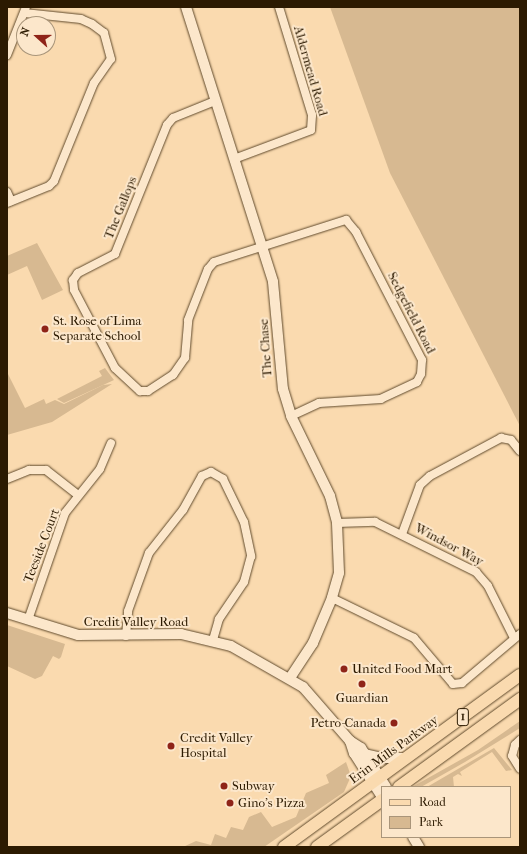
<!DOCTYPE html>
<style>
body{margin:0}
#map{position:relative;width:527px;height:854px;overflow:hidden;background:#fadaaf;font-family:"IM FELL French Canon",serif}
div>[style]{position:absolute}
.green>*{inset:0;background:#d7b991}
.roads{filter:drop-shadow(0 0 1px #604a2c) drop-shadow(0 0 1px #604a2c)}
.minor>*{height:8px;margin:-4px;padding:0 4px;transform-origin:4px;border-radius:4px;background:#fce7cb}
.tertiary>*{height:10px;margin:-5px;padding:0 5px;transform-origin:5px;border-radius:5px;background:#fce7cb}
.primary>*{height:12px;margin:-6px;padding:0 6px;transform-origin:6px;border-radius:6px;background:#fadaaf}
.dots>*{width:11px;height:11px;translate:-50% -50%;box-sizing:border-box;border:2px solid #fce7cb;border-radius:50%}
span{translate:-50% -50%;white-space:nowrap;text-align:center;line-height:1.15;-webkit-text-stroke:4px #fce7cb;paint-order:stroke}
.shield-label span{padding:1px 3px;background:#fce7cb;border:1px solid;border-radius:3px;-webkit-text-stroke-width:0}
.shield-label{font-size:12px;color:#2c1a01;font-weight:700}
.street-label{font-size:13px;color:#2c1a01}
.poi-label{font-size:13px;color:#2c1a01}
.left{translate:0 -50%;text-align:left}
.right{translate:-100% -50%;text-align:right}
.frame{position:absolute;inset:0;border:8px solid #2c1a01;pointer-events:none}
.legend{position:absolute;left:381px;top:786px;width:130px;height:52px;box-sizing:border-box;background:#fce7cb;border:1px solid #a9957a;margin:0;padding:5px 7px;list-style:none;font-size:12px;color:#2c1a01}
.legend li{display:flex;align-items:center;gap:8px;height:20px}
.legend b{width:20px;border:1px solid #a9957a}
.north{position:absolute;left:16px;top:16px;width:40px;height:40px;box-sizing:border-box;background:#fce7cb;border:1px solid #a9957a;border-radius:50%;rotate:291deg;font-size:11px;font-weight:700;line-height:16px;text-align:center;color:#2c1a01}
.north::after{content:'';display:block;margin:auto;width:14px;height:18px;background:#8f2418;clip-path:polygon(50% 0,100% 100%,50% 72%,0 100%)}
</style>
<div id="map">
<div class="green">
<i style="clip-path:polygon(330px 7px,520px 7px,520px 426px,390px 173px)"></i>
<i style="clip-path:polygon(37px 243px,63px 290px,42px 300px,27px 266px,7px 275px,7px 256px)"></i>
<i style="clip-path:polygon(105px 368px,114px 380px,64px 403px,57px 399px,102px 376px,99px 371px)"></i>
<i style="clip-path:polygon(7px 372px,25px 408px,44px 399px,46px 404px,55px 400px,64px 404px,103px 385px,112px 384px,52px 422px,7px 435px)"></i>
<i style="clip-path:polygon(7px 625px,65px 644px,61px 657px,59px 659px,53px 656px,42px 676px,35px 679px,7px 666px)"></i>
<i style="clip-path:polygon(520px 721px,520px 728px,465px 762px,421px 787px,412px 787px,478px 750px)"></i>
<i style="clip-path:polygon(494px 748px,512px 770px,506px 771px,492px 752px,460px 772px,462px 776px,458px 774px,453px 777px,454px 787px,427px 787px)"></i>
<i style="clip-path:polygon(346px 762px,351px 776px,344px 792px,264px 847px,183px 847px,196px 841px,211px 845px,215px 834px,226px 838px,231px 827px,243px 830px,249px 817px,261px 812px,272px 827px,296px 817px,306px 793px,329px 783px,326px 775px)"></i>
</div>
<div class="roads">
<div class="minor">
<i style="left:7px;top:55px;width:52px;rotate:-68.4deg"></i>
<i style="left:215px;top:101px;width:45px;rotate:158deg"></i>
<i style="left:173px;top:118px;width:9px;rotate:131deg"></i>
<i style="left:167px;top:125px;width:139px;rotate:112deg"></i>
<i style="left:115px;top:254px;width:42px;rotate:152.8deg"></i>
<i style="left:78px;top:273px;width:9px;rotate:126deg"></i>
<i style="left:73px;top:280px;width:10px;rotate:84deg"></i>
<i style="left:74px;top:290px;width:88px;rotate:62.3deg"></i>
<i style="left:115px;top:368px;width:34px;rotate:43deg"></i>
<i style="left:140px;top:391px;width:8px"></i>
<i style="left:148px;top:391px;width:30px;rotate:-33deg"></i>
<i style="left:173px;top:375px;width:21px;rotate:-55deg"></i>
<i style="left:185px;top:358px;width:38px;rotate:-85deg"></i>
<i style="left:188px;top:320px;width:55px;rotate:-68.6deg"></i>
<i style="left:208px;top:269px;width:9px;rotate:-49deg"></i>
<i style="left:214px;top:262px;width:139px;rotate:-17.7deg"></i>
<i style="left:346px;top:220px;width:16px;rotate:50deg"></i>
<i style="left:356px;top:232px;width:144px;rotate:62.7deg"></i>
<i style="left:422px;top:360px;width:14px;rotate:94deg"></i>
<i style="left:421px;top:374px;width:9px;rotate:117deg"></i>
<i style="left:417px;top:382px;width:40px;rotate:155deg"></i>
<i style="left:381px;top:399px;width:62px;rotate:176.3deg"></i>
<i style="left:319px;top:403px;width:31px;rotate:155deg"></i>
<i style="left:234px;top:159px;width:82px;rotate:-20.6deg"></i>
<i style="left:311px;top:130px;width:15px;rotate:-86deg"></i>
<i style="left:312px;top:115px;width:113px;rotate:-107deg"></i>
<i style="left:7px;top:192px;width:10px;rotate:66deg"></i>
<i style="left:7px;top:203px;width:45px;rotate:-22deg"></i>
<i style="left:49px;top:186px;width:7px;rotate:-45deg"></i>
<i style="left:54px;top:181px;width:106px;rotate:-67.8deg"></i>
<i style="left:94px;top:83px;width:29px;rotate:-55deg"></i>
<i style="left:111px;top:59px;width:27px;rotate:-105deg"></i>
<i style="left:104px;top:33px;width:15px;rotate:-143deg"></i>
<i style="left:92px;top:24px;width:12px;rotate:-156deg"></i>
<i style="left:81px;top:19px;width:57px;rotate:-174deg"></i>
<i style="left:7px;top:479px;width:24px;rotate:-22deg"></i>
<i style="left:29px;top:470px;width:17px"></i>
<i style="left:46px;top:470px;width:41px;rotate:38deg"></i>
<i style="left:337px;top:523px;width:38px;rotate:-2deg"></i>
<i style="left:375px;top:522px;width:113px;rotate:26.3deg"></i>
<i style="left:476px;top:572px;width:18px;rotate:49deg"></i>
<i style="left:488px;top:586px;width:58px;rotate:63.4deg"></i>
<i style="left:402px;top:534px;width:52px;rotate:-69.8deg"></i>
<i style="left:420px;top:485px;width:13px;rotate:-42deg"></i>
<i style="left:430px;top:476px;width:81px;rotate:-28.2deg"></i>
<i style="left:501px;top:438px;width:10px;rotate:11deg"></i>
<i style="left:511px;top:440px;width:14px;rotate:51deg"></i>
<i style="left:332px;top:598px;width:91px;rotate:26deg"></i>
<i style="left:414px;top:638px;width:60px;rotate:49.7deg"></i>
<i style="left:453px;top:684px;width:9px;rotate:-6deg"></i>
<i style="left:462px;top:683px;width:76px;rotate:-40.2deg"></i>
<i style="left:28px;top:620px;width:113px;rotate:-70.9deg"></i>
<i style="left:65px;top:513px;width:56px;rotate:-51.5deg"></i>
<i style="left:100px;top:469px;width:28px;rotate:-67deg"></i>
<i style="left:126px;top:636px;width:25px;rotate:-85deg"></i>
<i style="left:128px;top:611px;width:62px;rotate:-70.1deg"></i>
<i style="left:149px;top:553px;width:55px;rotate:-51.7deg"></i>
<i style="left:183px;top:510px;width:39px;rotate:-61deg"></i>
<i style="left:202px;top:476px;width:10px;rotate:-24deg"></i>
<i style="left:211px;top:472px;width:14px;rotate:30deg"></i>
<i style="left:223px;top:479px;width:48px;rotate:64deg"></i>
<i style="left:244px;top:522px;width:35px;rotate:78deg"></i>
<i style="left:251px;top:556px;width:27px;rotate:105deg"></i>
<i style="left:244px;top:582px;width:45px;rotate:124deg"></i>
<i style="left:219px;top:619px;width:22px;rotate:106deg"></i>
<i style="left:520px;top:740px;width:7px;rotate:135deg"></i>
<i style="left:515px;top:745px;width:11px;rotate:105deg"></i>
<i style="left:512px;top:756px;width:15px;rotate:58deg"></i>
</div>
<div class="tertiary">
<i style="left:186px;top:7px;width:288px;rotate:72.4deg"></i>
<i style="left:273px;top:282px;width:107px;rotate:84.7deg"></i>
<i style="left:283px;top:389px;width:28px;rotate:73deg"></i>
<i style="left:291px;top:416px;width:89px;rotate:64deg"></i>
<i style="left:330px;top:496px;width:28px;rotate:75deg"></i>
<i style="left:337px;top:523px;width:50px;rotate:87.7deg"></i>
<i style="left:339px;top:573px;width:26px;rotate:106deg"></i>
<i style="left:332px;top:598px;width:49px;rotate:112.9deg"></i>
<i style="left:313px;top:643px;width:42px;rotate:123.3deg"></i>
<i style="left:7px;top:613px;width:74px;rotate:17.2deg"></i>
<i style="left:78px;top:635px;width:103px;rotate:-0.6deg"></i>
<i style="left:181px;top:634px;width:51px;rotate:13.5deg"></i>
<i style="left:231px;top:646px;width:83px;rotate:29.7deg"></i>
<i style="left:303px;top:687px;width:72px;rotate:49deg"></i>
<i style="left:350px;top:741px;width:13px;rotate:32deg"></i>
<i style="left:361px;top:748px;width:46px;rotate:57.3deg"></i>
<i style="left:350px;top:741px;width:13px;rotate:72deg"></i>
<i style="left:354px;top:753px;width:52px;rotate:57.5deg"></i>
<i style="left:365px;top:754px;width:17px;rotate:13deg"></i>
<i style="left:382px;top:758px;width:23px"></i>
<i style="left:413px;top:837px;width:12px;rotate:59deg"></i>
</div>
<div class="primary">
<i style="left:399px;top:787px;width:150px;rotate:-36deg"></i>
<i style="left:284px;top:847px;width:292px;rotate:-36.1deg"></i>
<i style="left:317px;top:847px;width:80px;rotate:-35.9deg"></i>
</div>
</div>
<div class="dots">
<i style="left:45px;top:329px;background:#8f2418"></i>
<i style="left:344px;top:669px;background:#8f2418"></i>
<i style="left:362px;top:684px;background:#8f2418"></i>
<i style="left:394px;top:723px;background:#8f2418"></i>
<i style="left:171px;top:746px;background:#8f2418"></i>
<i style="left:224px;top:786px;background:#8f2418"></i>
<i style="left:230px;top:803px;background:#8f2418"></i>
</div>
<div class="shield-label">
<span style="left:463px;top:717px">1</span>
</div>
<div class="street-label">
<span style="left:310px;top:71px;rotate:74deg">Aldermead Road</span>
<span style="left:121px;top:208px;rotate:-68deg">The Gallops</span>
<span style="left:411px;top:313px;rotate:63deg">Sedgefield Road</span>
<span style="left:266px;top:348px;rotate:-94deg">The Chase</span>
<span style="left:449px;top:545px;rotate:28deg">Windsor Way</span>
<span style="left:42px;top:546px;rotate:-69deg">Teeside Court</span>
<span style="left:136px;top:622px">Credit Valley Road</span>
<span style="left:394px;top:750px;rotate:-36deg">Erin Mills Parkway</span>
</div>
<div class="poi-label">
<span class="left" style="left:53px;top:329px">St. Rose of Lima<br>Separate School</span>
<span class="left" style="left:352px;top:669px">United Food Mart</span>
<span style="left:362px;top:698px">Guardian</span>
<span class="right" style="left:386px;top:723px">Petro-Canada</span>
<span class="left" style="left:180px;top:746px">Credit Valley<br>Hospital</span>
<span class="left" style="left:232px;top:786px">Subway</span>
<span class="left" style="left:238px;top:803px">Gino's Pizza</span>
</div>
<div class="frame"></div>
<ul class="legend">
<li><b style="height:5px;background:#fadaaf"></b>Road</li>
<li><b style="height:11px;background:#d7b991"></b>Park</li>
</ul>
<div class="north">N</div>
</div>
